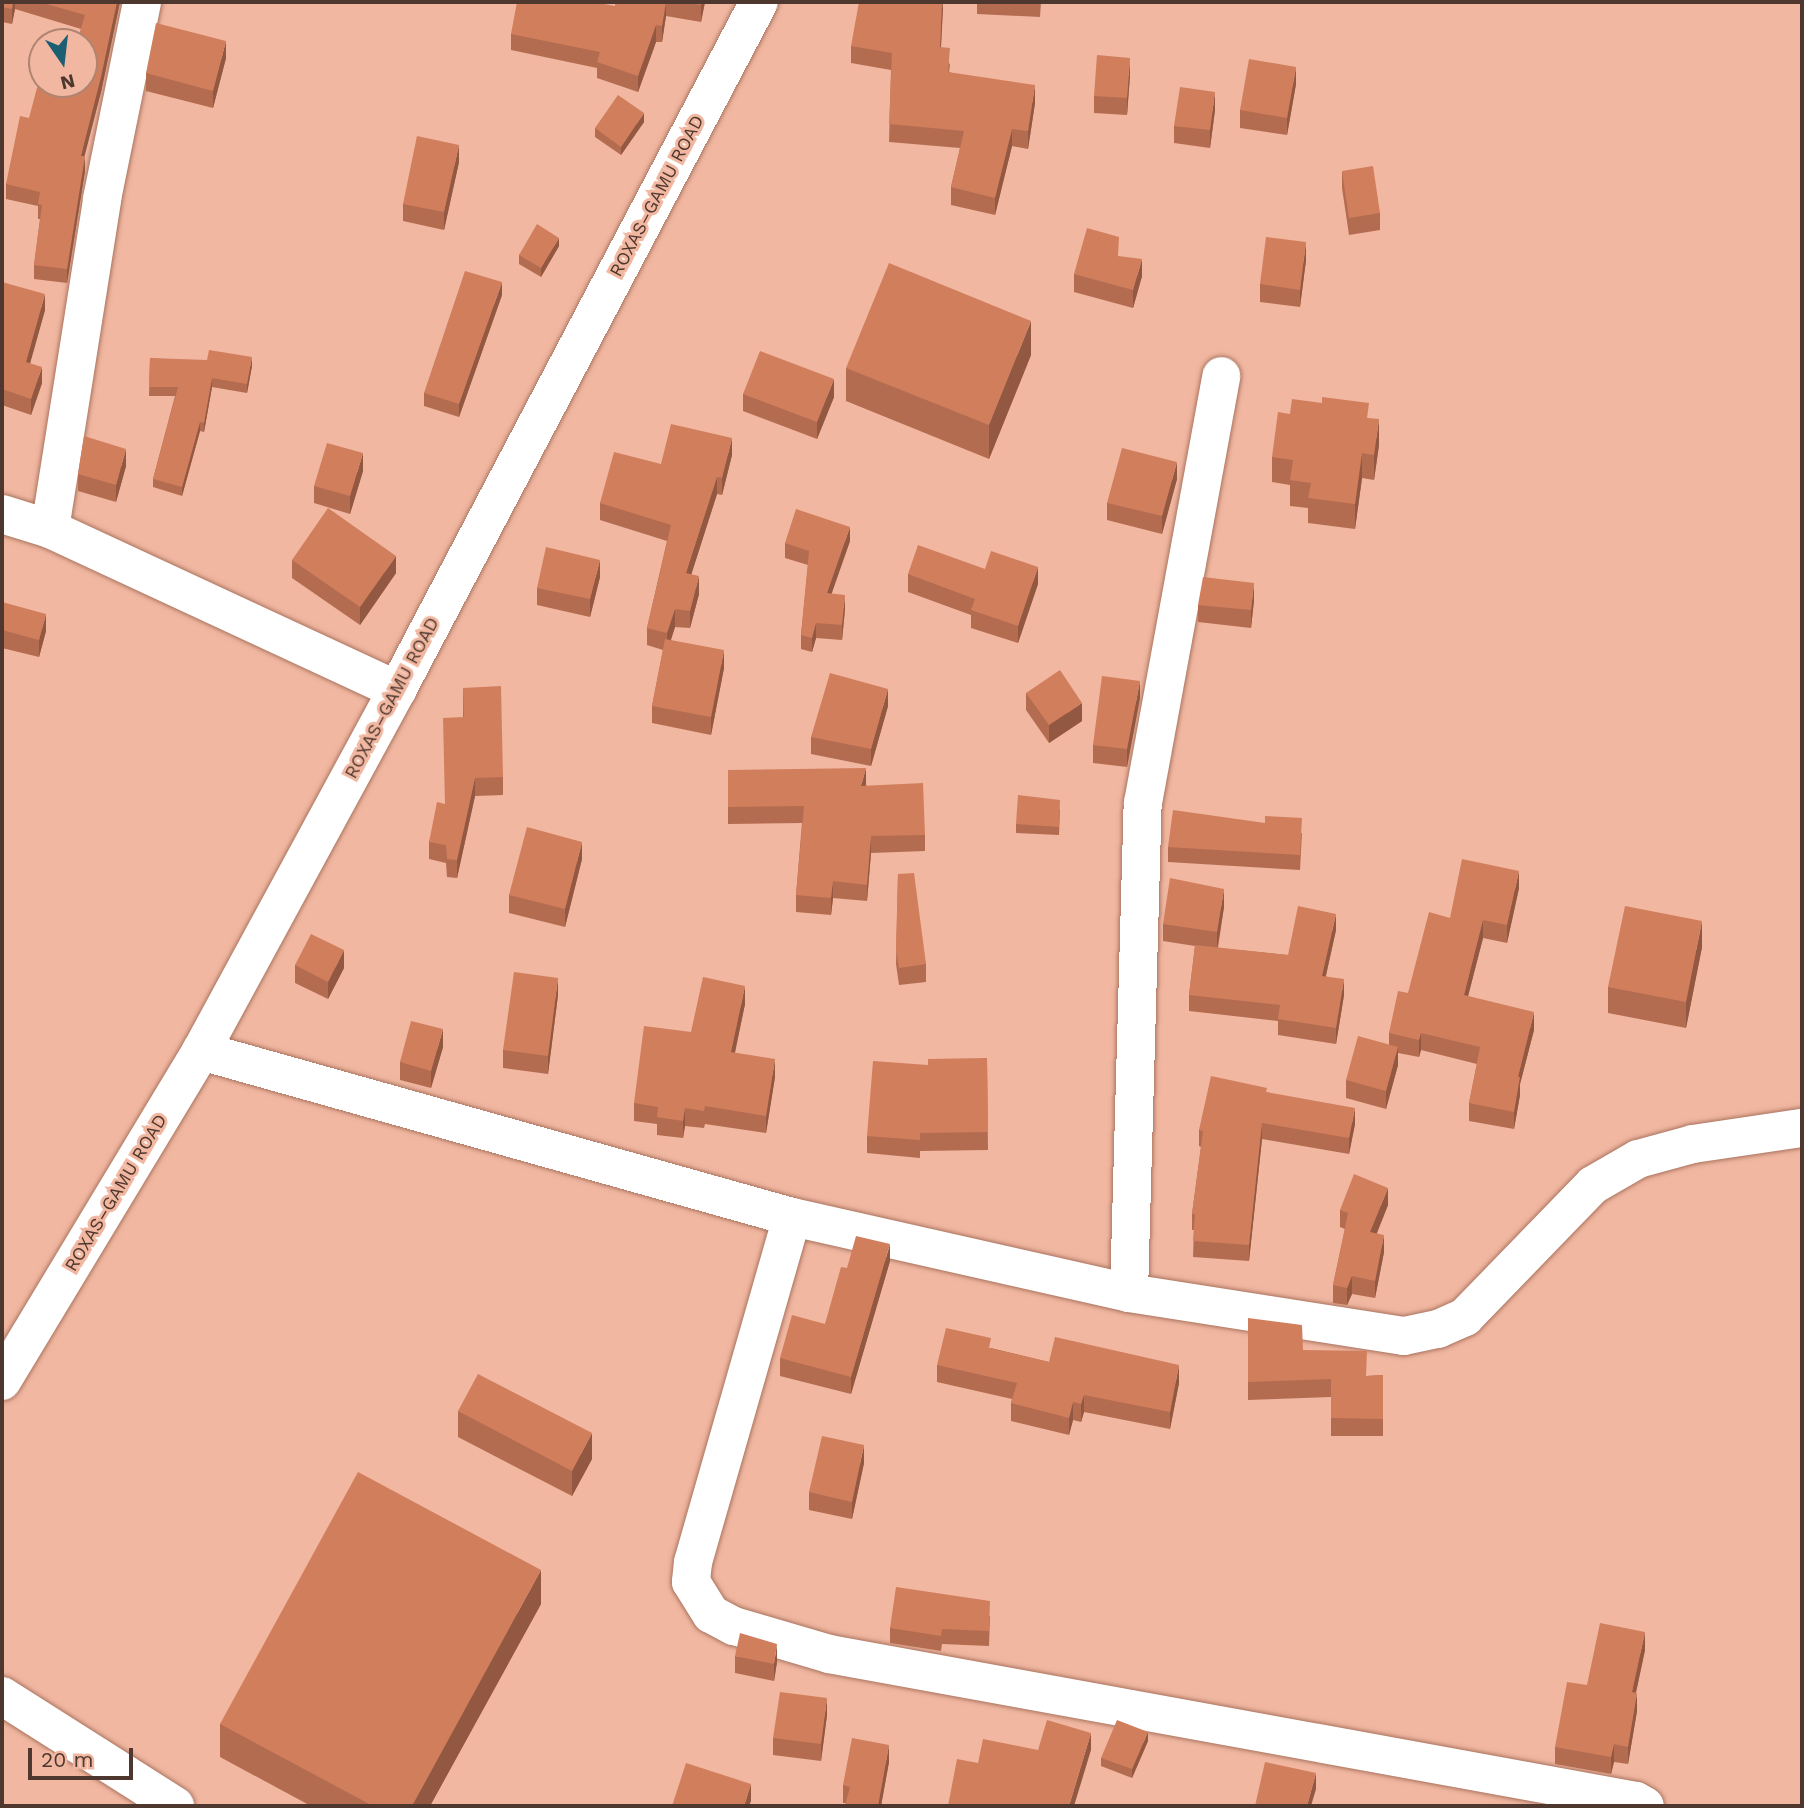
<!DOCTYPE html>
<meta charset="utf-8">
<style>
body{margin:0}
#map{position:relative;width:1804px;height:1808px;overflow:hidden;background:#f1b7a1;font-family:"Work Sans",sans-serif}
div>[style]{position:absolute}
.roads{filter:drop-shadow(0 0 2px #aa745f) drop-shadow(0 0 2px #aa745f)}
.minor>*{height:38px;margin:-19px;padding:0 19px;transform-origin:19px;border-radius:19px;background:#fff}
.major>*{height:38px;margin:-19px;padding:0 19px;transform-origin:19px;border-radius:19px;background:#fff}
.wall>*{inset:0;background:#b46c50}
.shaded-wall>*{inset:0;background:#925841}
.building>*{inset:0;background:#d17e5d}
span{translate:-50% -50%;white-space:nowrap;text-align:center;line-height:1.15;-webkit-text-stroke:6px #f1b7a1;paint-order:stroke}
.street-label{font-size:18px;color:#4e372e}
.frame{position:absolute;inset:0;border:4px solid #4e372e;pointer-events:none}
.north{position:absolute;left:28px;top:28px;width:70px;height:70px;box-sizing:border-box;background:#f1b7a1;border:2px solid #b08473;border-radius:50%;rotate:166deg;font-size:19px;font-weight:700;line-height:28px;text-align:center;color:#4e372e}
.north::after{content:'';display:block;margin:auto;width:24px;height:32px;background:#1c5f72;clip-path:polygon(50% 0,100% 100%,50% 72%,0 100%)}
.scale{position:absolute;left:28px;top:1748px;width:105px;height:32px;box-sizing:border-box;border:4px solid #4e372e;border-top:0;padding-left:9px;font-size:21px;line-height:24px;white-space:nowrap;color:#4e372e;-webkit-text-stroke:5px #f1b7a1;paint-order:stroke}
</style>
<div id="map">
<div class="roads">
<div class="minor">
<i style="left:2px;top:514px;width:50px;rotate:17.4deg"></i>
<i style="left:50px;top:529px;width:383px;rotate:24.9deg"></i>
<i style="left:50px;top:529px;width:334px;rotate:-81deg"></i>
<i style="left:102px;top:199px;width:201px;rotate:-78.5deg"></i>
<i style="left:201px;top:1051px;width:614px;rotate:15.69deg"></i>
<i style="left:792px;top:1217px;width:359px;rotate:106deg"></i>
<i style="left:693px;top:1562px;width:20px;rotate:96deg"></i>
<i style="left:691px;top:1582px;width:38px;rotate:58deg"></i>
<i style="left:711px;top:1614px;width:26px;rotate:28deg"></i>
<i style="left:734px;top:1626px;width:99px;rotate:16.4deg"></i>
<i style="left:829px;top:1654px;width:820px;rotate:10.32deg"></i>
<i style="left:1636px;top:1801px;width:10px;rotate:29deg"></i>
<i style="left:792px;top:1217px;width:345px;rotate:12.7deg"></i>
<i style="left:1129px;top:1293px;width:278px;rotate:8.9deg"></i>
<i style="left:1404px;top:1336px;width:35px;rotate:-12deg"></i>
<i style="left:1438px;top:1329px;width:30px;rotate:-24deg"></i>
<i style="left:1465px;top:1317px;width:184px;rotate:-45.9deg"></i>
<i style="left:1593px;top:1185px;width:52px;rotate:-30deg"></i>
<i style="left:1638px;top:1159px;width:57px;rotate:-15.3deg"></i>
<i style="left:1693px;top:1144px;width:110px;rotate:-8.4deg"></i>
<i style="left:1129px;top:1293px;width:490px;rotate:-88.4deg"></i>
<i style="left:1143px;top:803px;width:434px;rotate:-79.6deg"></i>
<i style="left:2px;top:1696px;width:205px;rotate:32.4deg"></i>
</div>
<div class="major">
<i style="left:2px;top:1381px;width:385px;rotate:-58.9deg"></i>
<i style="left:201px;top:1051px;width:411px;rotate:-61.5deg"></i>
<i style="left:397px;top:690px;width:777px;rotate:-62.25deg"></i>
</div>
</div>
<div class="wall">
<i style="clip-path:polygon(2px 2px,120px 2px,101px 92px,84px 156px,85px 171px,67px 283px,34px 279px,34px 265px,40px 219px,38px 219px,38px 206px,6px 199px,6px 184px,29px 118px,64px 91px,81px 29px,15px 9px,12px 24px,2px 22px)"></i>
<i style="clip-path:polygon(616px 2px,705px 2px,701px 22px,666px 16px,662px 42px,656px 42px,638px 92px,597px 78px,597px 68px,511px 50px,511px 34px,615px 6px)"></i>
<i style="clip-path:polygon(943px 2px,941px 47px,950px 65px,949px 72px,1035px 103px,1028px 149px,1012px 146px,995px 215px,951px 205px,951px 187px,960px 148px,889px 142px,891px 70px,851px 63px,851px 46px)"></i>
<i style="clip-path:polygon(977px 2px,1041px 2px,1040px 17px,977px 14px)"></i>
<i style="clip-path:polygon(226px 58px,213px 108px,146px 91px,146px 73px)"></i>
<i style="clip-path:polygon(1130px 75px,1127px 115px,1094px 113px,1094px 96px)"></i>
<i style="clip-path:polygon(1296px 84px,1287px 135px,1240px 128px,1240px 110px)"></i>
<i style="clip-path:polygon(1215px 110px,1210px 148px,1174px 143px,1174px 126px)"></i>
<i style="clip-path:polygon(644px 122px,621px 155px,595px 137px,595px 128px)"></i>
<i style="clip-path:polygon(459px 162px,444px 230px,403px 221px,403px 204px)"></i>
<i style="clip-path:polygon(1342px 171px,1380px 213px,1380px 230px,1349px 235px,1342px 188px)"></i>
<i style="clip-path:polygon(559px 246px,541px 277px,519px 264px,519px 255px)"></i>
<i style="clip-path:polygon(1306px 260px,1300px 307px,1260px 302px,1260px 284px)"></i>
<i style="clip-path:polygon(1074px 274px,1142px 276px,1133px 308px,1074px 292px)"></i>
<i style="clip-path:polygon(2px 282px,45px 310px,30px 363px,42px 383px,31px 415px,2px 405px)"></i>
<i style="clip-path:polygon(502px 295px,459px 417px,424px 406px,424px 393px)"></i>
<i style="clip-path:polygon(1031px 355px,989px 459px,846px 401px,846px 368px)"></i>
<i style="clip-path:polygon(150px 358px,252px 366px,247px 393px,212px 387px,204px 432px,200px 431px,182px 496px,153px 487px,153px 479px,175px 396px,149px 396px)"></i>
<i style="clip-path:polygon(743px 394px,834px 397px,817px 439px,743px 411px)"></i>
<i style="clip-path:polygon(1290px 414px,1369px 418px,1379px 445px,1374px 480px,1362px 478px,1355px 529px,1308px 523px,1308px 508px,1290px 506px,1290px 485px,1272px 482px,1272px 457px)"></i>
<i style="clip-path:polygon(732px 455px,722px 495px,717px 494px,691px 575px,699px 594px,690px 628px,675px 627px,671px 640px,724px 668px,711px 735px,652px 723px,652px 706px,663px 650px,647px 645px,647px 628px,667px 541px,600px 520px,600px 503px,661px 464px)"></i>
<i style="clip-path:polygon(126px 466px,116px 502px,78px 491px,78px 474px)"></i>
<i style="clip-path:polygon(363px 471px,350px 514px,314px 503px,314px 486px)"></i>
<i style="clip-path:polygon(1177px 479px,1162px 534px,1107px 520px,1107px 503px)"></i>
<i style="clip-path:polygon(850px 541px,831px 594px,845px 609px,842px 640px,816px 638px,812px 652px,801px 649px,801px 635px,808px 565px,785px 558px,785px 543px)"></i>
<i style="clip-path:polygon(292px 560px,396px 573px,360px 625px,292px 578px)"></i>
<i style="clip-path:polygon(985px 569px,1038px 584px,1018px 643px,971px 628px,971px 615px,908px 592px,908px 574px)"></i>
<i style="clip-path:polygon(600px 577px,590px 617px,537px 605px,537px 588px)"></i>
<i style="clip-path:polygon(1254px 600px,1251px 628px,1198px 622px,1198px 605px)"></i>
<i style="clip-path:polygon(2px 602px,46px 631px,39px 657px,2px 648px)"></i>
<i style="clip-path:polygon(463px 688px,503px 777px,503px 795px,475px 796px,457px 878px,447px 877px,446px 863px,429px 859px,429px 842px,445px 804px,463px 717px)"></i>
<i style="clip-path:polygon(1026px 693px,1082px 721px,1049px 743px,1026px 710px)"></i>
<i style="clip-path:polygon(1140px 698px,1127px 767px,1093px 763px,1093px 745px)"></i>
<i style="clip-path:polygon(888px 706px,871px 766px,811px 754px,811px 737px)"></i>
<i style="clip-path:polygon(728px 770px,866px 785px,925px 835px,925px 851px,871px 853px,867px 901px,833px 898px,831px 915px,796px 912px,796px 895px,802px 823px,728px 824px)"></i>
<i style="clip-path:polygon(1060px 809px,1059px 835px,1016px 833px,1016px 824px)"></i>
<i style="clip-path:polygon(1302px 833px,1300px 870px,1168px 862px,1168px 847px)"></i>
<i style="clip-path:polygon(582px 859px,565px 927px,509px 913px,509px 895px)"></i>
<i style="clip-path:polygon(898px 874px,926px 964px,926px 982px,899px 985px,896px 964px)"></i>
<i style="clip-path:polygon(1519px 888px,1507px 943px,1483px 938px,1468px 996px,1534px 1030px,1520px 1084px,1520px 1095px,1514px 1129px,1469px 1121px,1469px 1103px,1477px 1064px,1421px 1050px,1419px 1057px,1398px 1053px,1398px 1065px,1386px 1109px,1346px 1098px,1346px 1080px,1389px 1045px,1389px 1033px,1408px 993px,1450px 918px)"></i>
<i style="clip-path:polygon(1224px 907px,1218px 948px,1288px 955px,1336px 930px,1326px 976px,1344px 995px,1336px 1044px,1278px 1035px,1278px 1021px,1189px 1011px,1189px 995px,1195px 946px,1163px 941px,1163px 924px)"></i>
<i style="clip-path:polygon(1702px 947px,1686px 1028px,1608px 1013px,1608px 987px)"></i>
<i style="clip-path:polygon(295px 965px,344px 968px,328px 999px,295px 983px)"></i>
<i style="clip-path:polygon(558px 995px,548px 1074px,503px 1068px,503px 1050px)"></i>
<i style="clip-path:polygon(745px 1004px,735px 1053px,775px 1077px,766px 1133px,705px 1124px,704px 1128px,685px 1126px,683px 1138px,657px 1135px,657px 1124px,634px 1121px,634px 1103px,691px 1032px)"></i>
<i style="clip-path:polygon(443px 1047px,431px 1088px,400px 1080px,400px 1062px)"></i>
<i style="clip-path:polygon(987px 1058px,988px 1150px,920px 1151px,920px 1158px,867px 1153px,867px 1136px,928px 1065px)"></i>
<i style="clip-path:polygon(1267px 1092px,1355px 1124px,1349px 1154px,1262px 1139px,1249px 1261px,1193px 1257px,1194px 1230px,1192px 1230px,1192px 1214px,1201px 1147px,1199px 1146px,1199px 1130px)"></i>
<i style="clip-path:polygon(1388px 1205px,1377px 1233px,1384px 1252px,1375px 1298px,1352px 1294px,1347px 1305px,1333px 1303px,1333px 1285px,1345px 1229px,1340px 1227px,1340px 1210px)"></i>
<i style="clip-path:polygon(890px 1261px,851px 1394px,780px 1376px,780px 1358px,825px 1324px,847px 1268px)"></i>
<i style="clip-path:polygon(1248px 1318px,1303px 1350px,1366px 1376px,1383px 1375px,1383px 1436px,1331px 1436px,1331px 1397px,1248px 1400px)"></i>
<i style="clip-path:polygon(991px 1348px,1049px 1362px,1179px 1383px,1170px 1429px,1084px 1412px,1081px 1422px,1073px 1420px,1069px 1435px,1011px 1421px,1011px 1403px,1012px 1399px,937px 1382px,937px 1365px)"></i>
<i style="clip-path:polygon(458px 1411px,592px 1459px,572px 1496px,458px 1437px)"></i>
<i style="clip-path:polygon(864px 1463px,852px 1519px,809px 1510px,809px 1492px)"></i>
<i style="clip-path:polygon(541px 1604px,430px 1806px,311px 1806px,220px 1757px,220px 1724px)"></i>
<i style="clip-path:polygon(990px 1616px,989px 1646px,942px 1644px,941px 1651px,890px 1643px,890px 1628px)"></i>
<i style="clip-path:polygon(1645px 1650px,1636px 1693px,1637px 1711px,1628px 1764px,1614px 1762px,1611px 1774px,1555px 1764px,1555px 1747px,1587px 1685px)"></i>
<i style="clip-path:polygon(735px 1656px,777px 1662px,774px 1681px,735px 1673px)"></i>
<i style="clip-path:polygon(827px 1715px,821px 1761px,773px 1755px,773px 1738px)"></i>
<i style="clip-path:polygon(1148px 1741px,1132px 1778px,1101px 1766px,1101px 1758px)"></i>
<i style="clip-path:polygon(889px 1762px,881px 1806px,845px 1806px,846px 1803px,843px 1803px,843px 1785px)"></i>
</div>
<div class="shaded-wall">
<i style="clip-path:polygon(13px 2px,15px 2px,15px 9px,12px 24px,12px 9px)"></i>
<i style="clip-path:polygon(117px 2px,120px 2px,101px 92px,81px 170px,81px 156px)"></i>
<i style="clip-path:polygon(666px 2px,666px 16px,662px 42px,662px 26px)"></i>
<i style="clip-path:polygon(702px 2px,705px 2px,701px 22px,701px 5px)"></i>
<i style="clip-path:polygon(942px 2px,943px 9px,940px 64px,940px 47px)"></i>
<i style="clip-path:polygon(656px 25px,656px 42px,638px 92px,638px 76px)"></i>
<i style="clip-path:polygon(226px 41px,226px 58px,213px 108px,213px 91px)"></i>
<i style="clip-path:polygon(1130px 58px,1130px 75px,1127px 115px,1127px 98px)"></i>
<i style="clip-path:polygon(1296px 67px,1296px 84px,1287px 135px,1287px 118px)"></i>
<i style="clip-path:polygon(1035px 85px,1035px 103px,1028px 149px,1028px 131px)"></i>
<i style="clip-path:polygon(1215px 92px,1215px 110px,1210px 148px,1210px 130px)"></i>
<i style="clip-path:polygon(644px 113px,644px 122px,621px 155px,621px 147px)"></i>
<i style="clip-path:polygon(1012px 129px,1012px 146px,995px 215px,995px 198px)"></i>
<i style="clip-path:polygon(459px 145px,459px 162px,444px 230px,444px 212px)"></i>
<i style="clip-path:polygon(85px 156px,85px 171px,67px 283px,67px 269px)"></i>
<i style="clip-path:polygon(559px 238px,559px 246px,541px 277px,541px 268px)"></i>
<i style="clip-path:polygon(1306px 242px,1306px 260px,1300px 307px,1300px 290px)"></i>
<i style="clip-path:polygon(1142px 259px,1142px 276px,1133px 308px,1133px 290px)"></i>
<i style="clip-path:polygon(502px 282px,502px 295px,459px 417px,459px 404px)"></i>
<i style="clip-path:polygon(45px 294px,45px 310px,26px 378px,26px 362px)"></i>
<i style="clip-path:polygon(1031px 321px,1031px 355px,989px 459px,989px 425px)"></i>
<i style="clip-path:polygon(252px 357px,252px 366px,247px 393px,247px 384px)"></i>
<i style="clip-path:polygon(42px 367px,42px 383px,31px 415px,31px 399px)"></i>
<i style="clip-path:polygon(212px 378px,212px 387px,204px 432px,204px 423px)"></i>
<i style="clip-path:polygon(834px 379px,834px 397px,817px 439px,817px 422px)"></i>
<i style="clip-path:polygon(1379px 419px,1379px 445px,1374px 480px,1374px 455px)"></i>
<i style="clip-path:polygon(200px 422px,200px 431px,182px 496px,182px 487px)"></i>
<i style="clip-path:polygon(732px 438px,732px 455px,722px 495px,722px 478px)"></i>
<i style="clip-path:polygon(126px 449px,126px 466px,116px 502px,116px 485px)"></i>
<i style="clip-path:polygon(363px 453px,363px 471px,350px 514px,350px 496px)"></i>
<i style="clip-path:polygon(1362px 453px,1362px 478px,1355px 529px,1355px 504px)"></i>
<i style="clip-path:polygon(1177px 462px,1177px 479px,1162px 534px,1162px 516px)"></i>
<i style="clip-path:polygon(717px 477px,717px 494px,686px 591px,686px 573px)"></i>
<i style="clip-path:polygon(850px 527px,850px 541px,827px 607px,827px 593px)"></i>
<i style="clip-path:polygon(396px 556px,396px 573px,360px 625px,360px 607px)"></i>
<i style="clip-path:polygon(600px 560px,600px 577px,590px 617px,590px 599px)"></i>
<i style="clip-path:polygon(1038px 567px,1038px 584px,1018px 643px,1018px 626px)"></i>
<i style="clip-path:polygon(699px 576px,699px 594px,690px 628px,690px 611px)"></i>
<i style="clip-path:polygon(1254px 583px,1254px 600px,1251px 628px,1251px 610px)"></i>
<i style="clip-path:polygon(845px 595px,845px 609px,842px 640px,842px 625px)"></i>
<i style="clip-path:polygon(675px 609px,675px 627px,667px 651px,667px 633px)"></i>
<i style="clip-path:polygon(46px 614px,46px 631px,39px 657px,39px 640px)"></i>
<i style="clip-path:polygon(816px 623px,816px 638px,812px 652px,812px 638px)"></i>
<i style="clip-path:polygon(724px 650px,724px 668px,711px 735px,711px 717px)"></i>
<i style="clip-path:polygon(1140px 681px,1140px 698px,1127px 767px,1127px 749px)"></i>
<i style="clip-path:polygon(888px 689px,888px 706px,871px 766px,871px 749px)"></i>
<i style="clip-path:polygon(1082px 703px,1082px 721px,1049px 743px,1049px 725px)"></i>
<i style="clip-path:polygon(866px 768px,866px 784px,861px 802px,861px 786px)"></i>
<i style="clip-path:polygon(475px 778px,475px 796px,457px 878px,457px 860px)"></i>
<i style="clip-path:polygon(871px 836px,871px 853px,867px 901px,867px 885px)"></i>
<i style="clip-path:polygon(582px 842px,582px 859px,565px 927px,565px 909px)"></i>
<i style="clip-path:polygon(1519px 871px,1519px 888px,1507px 943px,1507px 925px)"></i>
<i style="clip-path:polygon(833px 881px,833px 898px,831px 915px,831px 898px)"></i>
<i style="clip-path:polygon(1224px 889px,1224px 907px,1217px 949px,1217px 932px)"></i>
<i style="clip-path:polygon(1336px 914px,1336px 930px,1322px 992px,1322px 976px)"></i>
<i style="clip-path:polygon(1483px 920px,1483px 938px,1464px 1012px,1464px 995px)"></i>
<i style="clip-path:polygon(1702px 921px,1702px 947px,1686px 1028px,1686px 1002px)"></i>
<i style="clip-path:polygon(344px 950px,344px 968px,328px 999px,328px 982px)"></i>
<i style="clip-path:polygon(558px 978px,558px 995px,548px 1074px,548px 1056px)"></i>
<i style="clip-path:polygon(1344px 979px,1344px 995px,1336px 1044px,1336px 1028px)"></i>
<i style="clip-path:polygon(745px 986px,745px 1004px,731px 1070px,731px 1052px)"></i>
<i style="clip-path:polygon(1534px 1012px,1534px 1030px,1520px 1084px,1520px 1095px,1514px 1129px,1514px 1112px,1518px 1077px)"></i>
<i style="clip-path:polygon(443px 1029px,443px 1047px,431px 1088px,431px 1071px)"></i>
<i style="clip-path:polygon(1421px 1033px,1421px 1050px,1419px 1057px,1419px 1040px)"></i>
<i style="clip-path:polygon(1398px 1047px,1398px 1065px,1386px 1109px,1386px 1091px)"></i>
<i style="clip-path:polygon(775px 1059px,775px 1077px,766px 1133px,766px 1116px)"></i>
<i style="clip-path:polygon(685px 1108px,685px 1126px,683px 1138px,683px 1121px)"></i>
<i style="clip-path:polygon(1355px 1108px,1355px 1124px,1349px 1154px,1349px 1138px)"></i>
<i style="clip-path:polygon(1262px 1123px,1262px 1139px,1249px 1261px,1249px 1245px)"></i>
<i style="clip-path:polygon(1388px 1188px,1388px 1205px,1370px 1250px,1370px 1232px)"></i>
<i style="clip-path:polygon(1384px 1235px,1384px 1252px,1375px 1298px,1375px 1281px)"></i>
<i style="clip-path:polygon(890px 1244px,890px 1261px,851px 1394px,851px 1377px)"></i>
<i style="clip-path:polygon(1352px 1276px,1352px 1294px,1347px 1305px,1347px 1288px)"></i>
<i style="clip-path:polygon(1179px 1365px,1179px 1383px,1170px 1429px,1170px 1412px)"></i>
<i style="clip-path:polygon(1084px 1395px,1084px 1412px,1081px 1422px,1081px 1404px)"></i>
<i style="clip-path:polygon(1073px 1402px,1073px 1420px,1069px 1435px,1069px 1418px)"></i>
<i style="clip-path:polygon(592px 1433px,592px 1459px,572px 1496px,572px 1471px)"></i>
<i style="clip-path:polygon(864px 1445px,864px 1463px,852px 1519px,852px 1502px)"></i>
<i style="clip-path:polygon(541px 1570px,541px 1604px,430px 1806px,412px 1806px)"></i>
<i style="clip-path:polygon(1645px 1632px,1645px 1650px,1632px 1710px,1632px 1692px)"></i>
<i style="clip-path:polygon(777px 1644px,777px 1662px,774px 1681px,774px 1664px)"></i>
<i style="clip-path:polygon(1637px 1693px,1637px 1711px,1628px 1764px,1628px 1747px)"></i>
<i style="clip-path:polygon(827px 1698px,827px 1715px,821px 1761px,821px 1744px)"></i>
<i style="clip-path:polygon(1148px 1732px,1148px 1741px,1132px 1778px,1132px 1769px)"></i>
<i style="clip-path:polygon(1091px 1733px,1091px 1750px,1074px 1806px,1069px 1806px)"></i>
<i style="clip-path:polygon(1614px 1744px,1614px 1762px,1611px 1774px,1611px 1757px)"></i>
<i style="clip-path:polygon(889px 1745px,889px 1762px,881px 1806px,878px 1806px)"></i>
<i style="clip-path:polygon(1316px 1773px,1316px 1789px,1311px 1806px,1307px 1806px)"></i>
<i style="clip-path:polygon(751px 1784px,751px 1801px,749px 1806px,744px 1806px)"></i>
</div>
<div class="building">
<i style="clip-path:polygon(2px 2px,13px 2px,12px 9px,2px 7px)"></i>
<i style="clip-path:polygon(39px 2px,117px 2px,101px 77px,81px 156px,85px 156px,67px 269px,34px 265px,42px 205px,38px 204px,40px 192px,6px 184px,20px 116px,29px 118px,38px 84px,64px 91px,65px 84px,84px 84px,84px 42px,77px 42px,85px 15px)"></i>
<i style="clip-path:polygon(517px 2px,594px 2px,615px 6px,616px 2px,666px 2px,662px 26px,656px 25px,638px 76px,597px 62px,600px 52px,511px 34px)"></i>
<i style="clip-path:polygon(682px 2px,702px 2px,701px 5px)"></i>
<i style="clip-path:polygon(859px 2px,942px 2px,940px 47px,950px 48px,948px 72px,1035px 85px,1028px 131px,1012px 129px,995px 198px,951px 187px,964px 131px,889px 124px,892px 53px,851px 46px)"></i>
<i style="clip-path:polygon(156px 23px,226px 41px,213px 91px,146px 73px)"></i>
<i style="clip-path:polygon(1097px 55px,1130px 58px,1127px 98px,1094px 96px)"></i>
<i style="clip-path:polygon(1249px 59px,1296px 67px,1287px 118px,1240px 110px)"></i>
<i style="clip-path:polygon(1180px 87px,1215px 92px,1210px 130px,1174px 126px)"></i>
<i style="clip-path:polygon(618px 95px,644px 113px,621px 147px,595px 128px)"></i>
<i style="clip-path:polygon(417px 136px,459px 145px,444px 212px,403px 204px)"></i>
<i style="clip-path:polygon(1373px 166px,1380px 213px,1349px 218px,1342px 171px)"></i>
<i style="clip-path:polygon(537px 224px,559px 238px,541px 268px,519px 255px)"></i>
<i style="clip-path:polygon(1087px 228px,1119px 237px,1118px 256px,1142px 259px,1133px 290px,1074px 274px)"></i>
<i style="clip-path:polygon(1266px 237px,1306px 242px,1300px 290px,1260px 284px)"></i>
<i style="clip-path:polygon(889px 263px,1031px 321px,989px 425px,846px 368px)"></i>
<i style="clip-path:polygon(465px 271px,502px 282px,459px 404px,424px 393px)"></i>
<i style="clip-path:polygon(2px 282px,45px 294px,26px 362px,42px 367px,31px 399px,2px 389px)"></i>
<i style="clip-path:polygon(209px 350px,252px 357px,247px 384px,212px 378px,204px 423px,200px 422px,182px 487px,153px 479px,178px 387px,149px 387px,150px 358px,207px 360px)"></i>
<i style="clip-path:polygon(760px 351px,834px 379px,817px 422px,743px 394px)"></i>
<i style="clip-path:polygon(1322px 397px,1369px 403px,1367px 418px,1379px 419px,1374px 455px,1362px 453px,1355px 504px,1308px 498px,1311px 483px,1290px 480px,1293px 460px,1272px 457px,1278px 412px,1290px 414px,1292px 399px,1322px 403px)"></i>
<i style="clip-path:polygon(671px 424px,732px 438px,722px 478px,717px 477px,686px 573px,699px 576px,690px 611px,675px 609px,667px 633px,647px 628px,671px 525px,600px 503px,614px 452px,661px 464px)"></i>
<i style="clip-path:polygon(84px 436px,126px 449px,116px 485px,78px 474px)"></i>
<i style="clip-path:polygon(327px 443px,363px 453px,350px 496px,314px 486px)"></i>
<i style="clip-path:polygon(1122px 448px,1177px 462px,1162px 516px,1107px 503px)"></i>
<i style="clip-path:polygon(328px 508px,396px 556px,360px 607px,292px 560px)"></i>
<i style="clip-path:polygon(796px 509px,850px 527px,827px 593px,845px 595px,842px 625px,816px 623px,812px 638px,801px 635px,809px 551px,785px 543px)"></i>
<i style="clip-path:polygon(918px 545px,985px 569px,991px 551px,1038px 567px,1018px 626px,971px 610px,975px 599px,908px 574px)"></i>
<i style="clip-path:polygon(546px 547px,600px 560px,590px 599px,537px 588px)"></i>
<i style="clip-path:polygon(1203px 577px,1254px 583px,1251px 610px,1198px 605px)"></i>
<i style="clip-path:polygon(2px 602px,46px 614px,39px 640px,2px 630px)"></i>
<i style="clip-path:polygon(665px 639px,724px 650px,711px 717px,652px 706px)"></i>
<i style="clip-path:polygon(1060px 670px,1082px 703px,1049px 725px,1026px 693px)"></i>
<i style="clip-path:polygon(830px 673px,888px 689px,871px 749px,811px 737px)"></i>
<i style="clip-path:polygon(1102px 676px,1140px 681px,1127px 749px,1093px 745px)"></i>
<i style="clip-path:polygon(501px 686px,503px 777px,475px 778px,457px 860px,447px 859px,446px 845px,429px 842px,437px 802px,445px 804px,443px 718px,464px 717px,463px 688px)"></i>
<i style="clip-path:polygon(866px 768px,861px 786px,923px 783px,925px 835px,871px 836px,867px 885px,833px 881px,831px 898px,796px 895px,804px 806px,728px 807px,728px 770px)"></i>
<i style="clip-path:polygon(1018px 795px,1060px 800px,1059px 827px,1016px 824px)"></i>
<i style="clip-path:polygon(1173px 810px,1265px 823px,1265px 816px,1302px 818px,1300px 855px,1168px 847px)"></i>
<i style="clip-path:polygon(527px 827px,582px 842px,565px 909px,509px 895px)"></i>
<i style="clip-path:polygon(1462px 859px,1519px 871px,1507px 925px,1483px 920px,1464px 995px,1534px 1012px,1518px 1077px,1520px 1077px,1514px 1112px,1469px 1103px,1480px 1047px,1421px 1033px,1419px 1040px,1389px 1033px,1398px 991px,1408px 993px,1429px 912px,1450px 918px)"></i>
<i style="clip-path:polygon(914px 873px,926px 964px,899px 968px,896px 947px,898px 874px)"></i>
<i style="clip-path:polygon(1170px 878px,1224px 889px,1217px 932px,1163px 924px)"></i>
<i style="clip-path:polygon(1298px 906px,1336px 914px,1322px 976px,1344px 979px,1336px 1028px,1278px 1019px,1280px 1005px,1189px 995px,1195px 945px,1288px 955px)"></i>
<i style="clip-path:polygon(1625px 906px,1702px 921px,1686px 1002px,1608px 987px)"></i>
<i style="clip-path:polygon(311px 934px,344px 950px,328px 982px,295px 965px)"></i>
<i style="clip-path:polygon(514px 972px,558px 978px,548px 1056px,503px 1050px)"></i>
<i style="clip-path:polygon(703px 977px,745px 986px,731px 1052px,775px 1059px,766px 1116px,705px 1106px,704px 1111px,685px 1108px,683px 1121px,657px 1117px,658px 1107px,634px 1103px,644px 1026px,691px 1032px)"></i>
<i style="clip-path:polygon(411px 1021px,443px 1029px,431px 1071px,400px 1062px)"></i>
<i style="clip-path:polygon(1358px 1036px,1398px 1047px,1386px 1091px,1346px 1080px)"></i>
<i style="clip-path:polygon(987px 1058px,988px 1132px,920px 1133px,920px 1140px,867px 1136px,873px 1061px,928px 1065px,928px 1059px)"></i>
<i style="clip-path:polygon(1211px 1076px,1267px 1088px,1266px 1092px,1355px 1108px,1349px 1138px,1262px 1123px,1249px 1245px,1193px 1241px,1195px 1214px,1192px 1214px,1203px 1131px,1199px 1130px)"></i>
<i style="clip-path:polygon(1354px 1174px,1388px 1188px,1370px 1232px,1384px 1235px,1375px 1281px,1352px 1276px,1347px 1288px,1333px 1285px,1348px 1213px,1340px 1210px)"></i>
<i style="clip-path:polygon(856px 1236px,890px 1244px,851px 1377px,780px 1358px,792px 1315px,825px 1324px,841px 1267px,847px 1268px)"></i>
<i style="clip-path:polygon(1248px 1318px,1302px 1325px,1303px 1350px,1367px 1351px,1366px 1376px,1383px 1375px,1383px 1419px,1331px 1418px,1331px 1379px,1248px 1382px)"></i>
<i style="clip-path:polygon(946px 1328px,991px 1338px,989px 1348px,1049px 1362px,1055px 1337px,1179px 1365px,1170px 1412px,1084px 1395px,1081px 1404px,1073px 1402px,1069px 1418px,1011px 1403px,1017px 1383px,937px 1365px)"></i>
<i style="clip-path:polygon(478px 1374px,592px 1433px,572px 1471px,458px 1411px)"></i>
<i style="clip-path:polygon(822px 1436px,864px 1445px,852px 1502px,809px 1492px)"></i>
<i style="clip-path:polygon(358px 1472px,541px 1570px,412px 1806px,373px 1806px,220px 1724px)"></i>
<i style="clip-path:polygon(896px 1587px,990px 1601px,989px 1631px,942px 1629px,941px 1636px,890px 1628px)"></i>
<i style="clip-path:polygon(1600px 1623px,1645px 1632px,1632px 1692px,1637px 1693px,1628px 1747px,1614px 1744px,1611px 1757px,1555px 1747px,1567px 1682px,1587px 1685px)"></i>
<i style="clip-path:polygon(740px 1633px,777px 1644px,774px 1664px,735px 1656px)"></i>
<i style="clip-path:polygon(780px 1692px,827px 1698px,821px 1744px,773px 1738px)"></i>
<i style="clip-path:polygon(1047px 1720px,1091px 1733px,1069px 1806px,948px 1806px,957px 1759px,978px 1763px,983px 1739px,1038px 1750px)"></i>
<i style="clip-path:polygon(1117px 1720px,1148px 1732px,1132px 1769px,1101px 1758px)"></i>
<i style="clip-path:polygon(852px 1738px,889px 1745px,878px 1806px,845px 1806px,850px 1787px,843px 1785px)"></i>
<i style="clip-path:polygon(1265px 1762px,1316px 1773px,1307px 1806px,1255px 1806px)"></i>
<i style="clip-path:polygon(686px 1763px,751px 1784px,744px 1806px,672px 1806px)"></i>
</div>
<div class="street-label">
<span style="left:657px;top:196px;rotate:-62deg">ROXAS–GAMU ROAD</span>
<span style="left:392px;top:698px;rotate:-62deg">ROXAS–GAMU ROAD</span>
<span style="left:116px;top:1193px;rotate:-59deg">ROXAS–GAMU ROAD</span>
</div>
<div class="frame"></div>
<div class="north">N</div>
<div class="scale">20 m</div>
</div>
